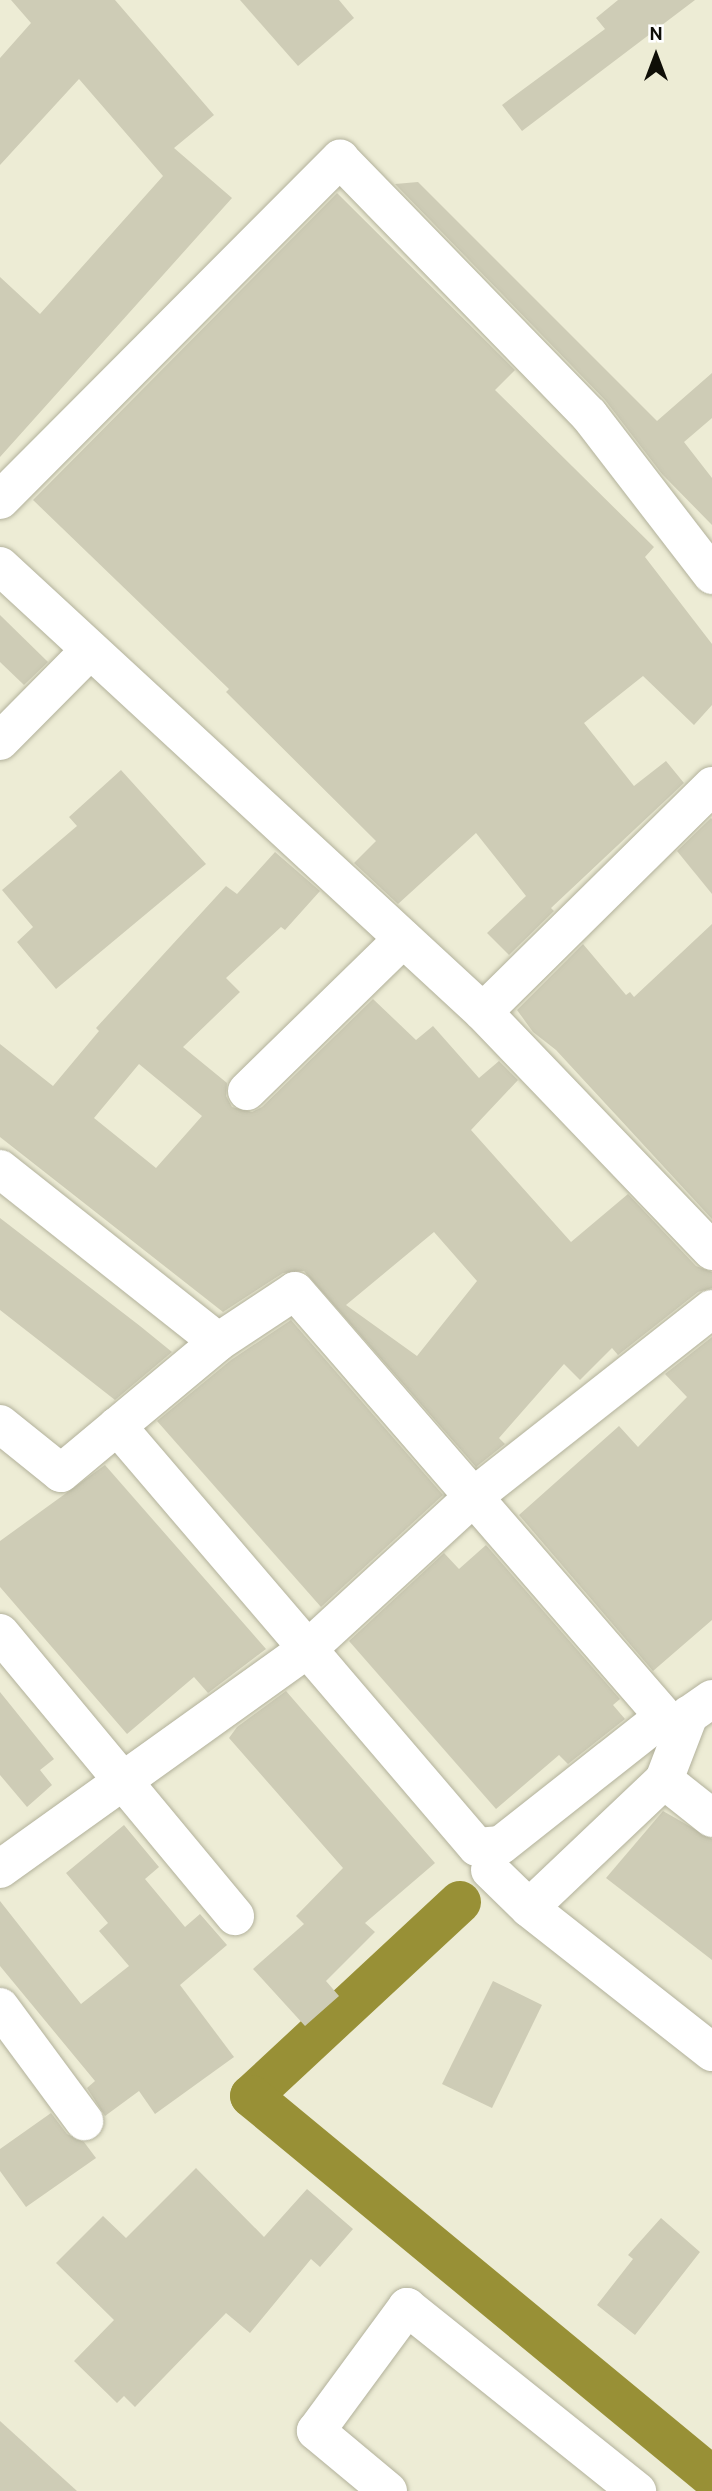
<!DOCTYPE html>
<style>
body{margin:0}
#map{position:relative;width:712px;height:2491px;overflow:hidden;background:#edecd5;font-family:Overpass,sans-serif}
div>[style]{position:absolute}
.canal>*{height:42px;margin:-21px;padding:0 21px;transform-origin:21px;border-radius:21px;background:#989036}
.building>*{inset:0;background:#ceccb6}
.roads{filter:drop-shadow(0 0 2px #b2b19b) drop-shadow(0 0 2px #b2b19b)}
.minor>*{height:38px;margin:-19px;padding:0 19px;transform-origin:19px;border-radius:19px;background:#fff}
span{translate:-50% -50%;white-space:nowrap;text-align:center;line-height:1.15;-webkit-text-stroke:5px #fff;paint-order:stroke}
.north{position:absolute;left:621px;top:21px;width:70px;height:70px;-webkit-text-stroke:5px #fff;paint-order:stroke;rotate:0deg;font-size:19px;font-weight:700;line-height:28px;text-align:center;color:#0f0e07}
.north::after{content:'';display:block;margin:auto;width:24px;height:32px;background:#0f0e07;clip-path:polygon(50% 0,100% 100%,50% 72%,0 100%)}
</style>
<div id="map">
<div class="canal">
<i style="left:460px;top:1902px;width:285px;rotate:137.1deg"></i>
<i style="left:251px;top:2096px;width:598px;rotate:39.57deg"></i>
</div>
<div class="building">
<i style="clip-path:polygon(11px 0,115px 0,214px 115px,174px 148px,232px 198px,0 457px,0 277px,40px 314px,163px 176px,79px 79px,0 165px,0 58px,31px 23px)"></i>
<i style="clip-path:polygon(240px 0,339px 0,354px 18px,298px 66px)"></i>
<i style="clip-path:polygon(618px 0,695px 0,522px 131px,502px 105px,605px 29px,596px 18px)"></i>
<i style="clip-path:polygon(418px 182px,657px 421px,712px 373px,712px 418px,684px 442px,712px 478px,712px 525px,662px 474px,605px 400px,395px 184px)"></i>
<i style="clip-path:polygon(337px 193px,515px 370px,495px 390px,654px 547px,645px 557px,712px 644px,712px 705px,694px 725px,643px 676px,584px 723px,634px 786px,666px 761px,684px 783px,551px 908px,554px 911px,509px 955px,487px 933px,526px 896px,476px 833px,398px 904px,354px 863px,376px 841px,226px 692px,229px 689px,33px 500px)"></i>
<i style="clip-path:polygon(0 615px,48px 662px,24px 685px,0 662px)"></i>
<i style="clip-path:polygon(121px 770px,206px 864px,56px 989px,17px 942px,33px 927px,2px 890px,77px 826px,69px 817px)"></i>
<i style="clip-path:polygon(711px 818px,712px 819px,712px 894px,677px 851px)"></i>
<i style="clip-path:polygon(evenodd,275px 852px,320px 891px,285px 930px,281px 927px,226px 978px,240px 992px,183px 1047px,227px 1083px,226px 1096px,232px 1107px,252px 1112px,262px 1107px,373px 999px,416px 1040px,433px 1026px,479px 1078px,499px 1061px,518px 1080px,471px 1130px,571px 1242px,628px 1194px,696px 1266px,712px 1272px,712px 1288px,698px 1292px,618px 1355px,612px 1348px,580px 1380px,564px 1364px,499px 1438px,505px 1444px,476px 1467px,304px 1271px,283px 1273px,223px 1312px,0 1137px,0 1044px,53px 1086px,99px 1031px,96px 1028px,226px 886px,237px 894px,275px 852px,139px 1064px,202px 1116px,156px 1168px,94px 1118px,139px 1064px,275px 852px,434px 1232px,477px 1281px,417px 1356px,346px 1305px,434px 1232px)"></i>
<i style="clip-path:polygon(712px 924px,712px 1219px,556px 1050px,533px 1032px,517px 1010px,583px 944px,626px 995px,630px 992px,634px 997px)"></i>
<i style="clip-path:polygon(0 1218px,140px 1326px,172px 1352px,115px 1400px,50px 1349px,0 1310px)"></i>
<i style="clip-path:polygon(291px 1320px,443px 1495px,321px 1607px,157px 1421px,231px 1360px)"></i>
<i style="clip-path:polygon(712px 1337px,712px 1620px,653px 1671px,519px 1515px,619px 1426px,638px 1447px,687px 1397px,665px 1374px)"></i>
<i style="clip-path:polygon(105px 1465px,266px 1649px,208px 1693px,194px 1677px,127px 1734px,0 1587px,0 1541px)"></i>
<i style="clip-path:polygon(486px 1545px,620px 1699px,613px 1705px,625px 1719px,568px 1764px,559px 1755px,496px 1809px,349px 1641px,444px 1553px,459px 1569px)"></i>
<i style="clip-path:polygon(286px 1691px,435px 1863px,365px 1923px,375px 1932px,326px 1981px,339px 1996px,305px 2026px,253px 1969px,304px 1924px,296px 1916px,343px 1868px,229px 1738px,237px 1727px)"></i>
<i style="clip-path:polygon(0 1692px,54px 1759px,40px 1770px,52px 1785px,27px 1807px,0 1775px)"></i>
<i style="clip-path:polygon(663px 1811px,712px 1839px,712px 1960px,606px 1878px)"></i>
<i style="clip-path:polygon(124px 1825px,159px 1867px,145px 1879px,185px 1927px,200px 1914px,227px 1945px,180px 1985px,234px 2057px,155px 2114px,139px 2091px,105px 2116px,87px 2088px,95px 2081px,0 1966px,0 1901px,81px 2004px,129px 1966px,99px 1931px,108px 1923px,66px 1873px)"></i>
<i style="clip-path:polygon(493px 1981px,542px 2005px,492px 2108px,442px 2084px)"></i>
<i style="clip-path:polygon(51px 2113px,67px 2134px,84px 2142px,96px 2158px,26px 2207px,0 2171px,0 2149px)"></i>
<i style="clip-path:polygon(196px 2168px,264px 2237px,307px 2189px,353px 2229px,320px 2267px,311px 2259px,250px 2333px,226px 2313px,135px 2407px,124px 2396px,117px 2403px,74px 2361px,114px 2320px,56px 2263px,103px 2216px,126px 2238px)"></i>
<i style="clip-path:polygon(661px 2218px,700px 2252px,635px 2335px,597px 2305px,633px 2259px,628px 2255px)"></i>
<i style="clip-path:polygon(0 2421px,77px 2491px,0 2491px)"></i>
</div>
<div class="roads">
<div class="minor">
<i style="left:0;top:500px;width:482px;rotate:-45.1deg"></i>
<i style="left:340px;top:159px;width:357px;rotate:45.8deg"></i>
<i style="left:589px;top:415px;width:202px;rotate:52.4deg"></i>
<i style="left:0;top:566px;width:657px;rotate:42.72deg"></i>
<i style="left:483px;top:1012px;width:331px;rotate:46.2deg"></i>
<i style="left:0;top:741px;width:128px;rotate:-45.3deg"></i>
<i style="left:483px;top:1012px;width:322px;rotate:-44.6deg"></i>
<i style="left:247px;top:1091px;width:218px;rotate:-44.3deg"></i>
<i style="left:0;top:1169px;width:278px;rotate:38.4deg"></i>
<i style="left:0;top:1424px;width:78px;rotate:38.8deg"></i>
<i style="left:61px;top:1473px;width:204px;rotate:-39.8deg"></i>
<i style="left:218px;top:1342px;width:92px;rotate:-33.5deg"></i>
<i style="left:295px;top:1291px;width:586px;rotate:49.08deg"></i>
<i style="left:117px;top:1426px;width:554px;rotate:49.47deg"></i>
<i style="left:477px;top:1847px;width:24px;rotate:-5deg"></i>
<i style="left:501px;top:1845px;width:206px;rotate:-38.3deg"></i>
<i style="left:0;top:1633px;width:368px;rotate:50.3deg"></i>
<i style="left:664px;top:1780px;width:61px;rotate:38.4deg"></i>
<i style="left:0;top:1869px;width:380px;rotate:-35.6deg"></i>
<i style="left:309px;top:1648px;width:223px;rotate:-42.6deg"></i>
<i style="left:473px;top:1497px;width:304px;rotate:-38.2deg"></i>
<i style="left:490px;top:1870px;width:54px;rotate:44.3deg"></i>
<i style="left:529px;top:1908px;width:186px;rotate:-43.5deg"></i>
<i style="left:664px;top:1780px;width:70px;rotate:-69deg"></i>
<i style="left:689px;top:1715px;width:28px;rotate:-35deg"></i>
<i style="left:529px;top:1908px;width:233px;rotate:38.2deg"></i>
<i style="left:0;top:2007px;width:142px;rotate:53.6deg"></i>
<i style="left:388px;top:2491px;width:94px;rotate:-140.2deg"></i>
<i style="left:316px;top:2431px;width:154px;rotate:-53.7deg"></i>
<i style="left:407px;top:2307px;width:295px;rotate:38.7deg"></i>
</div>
</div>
<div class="north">N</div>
</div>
